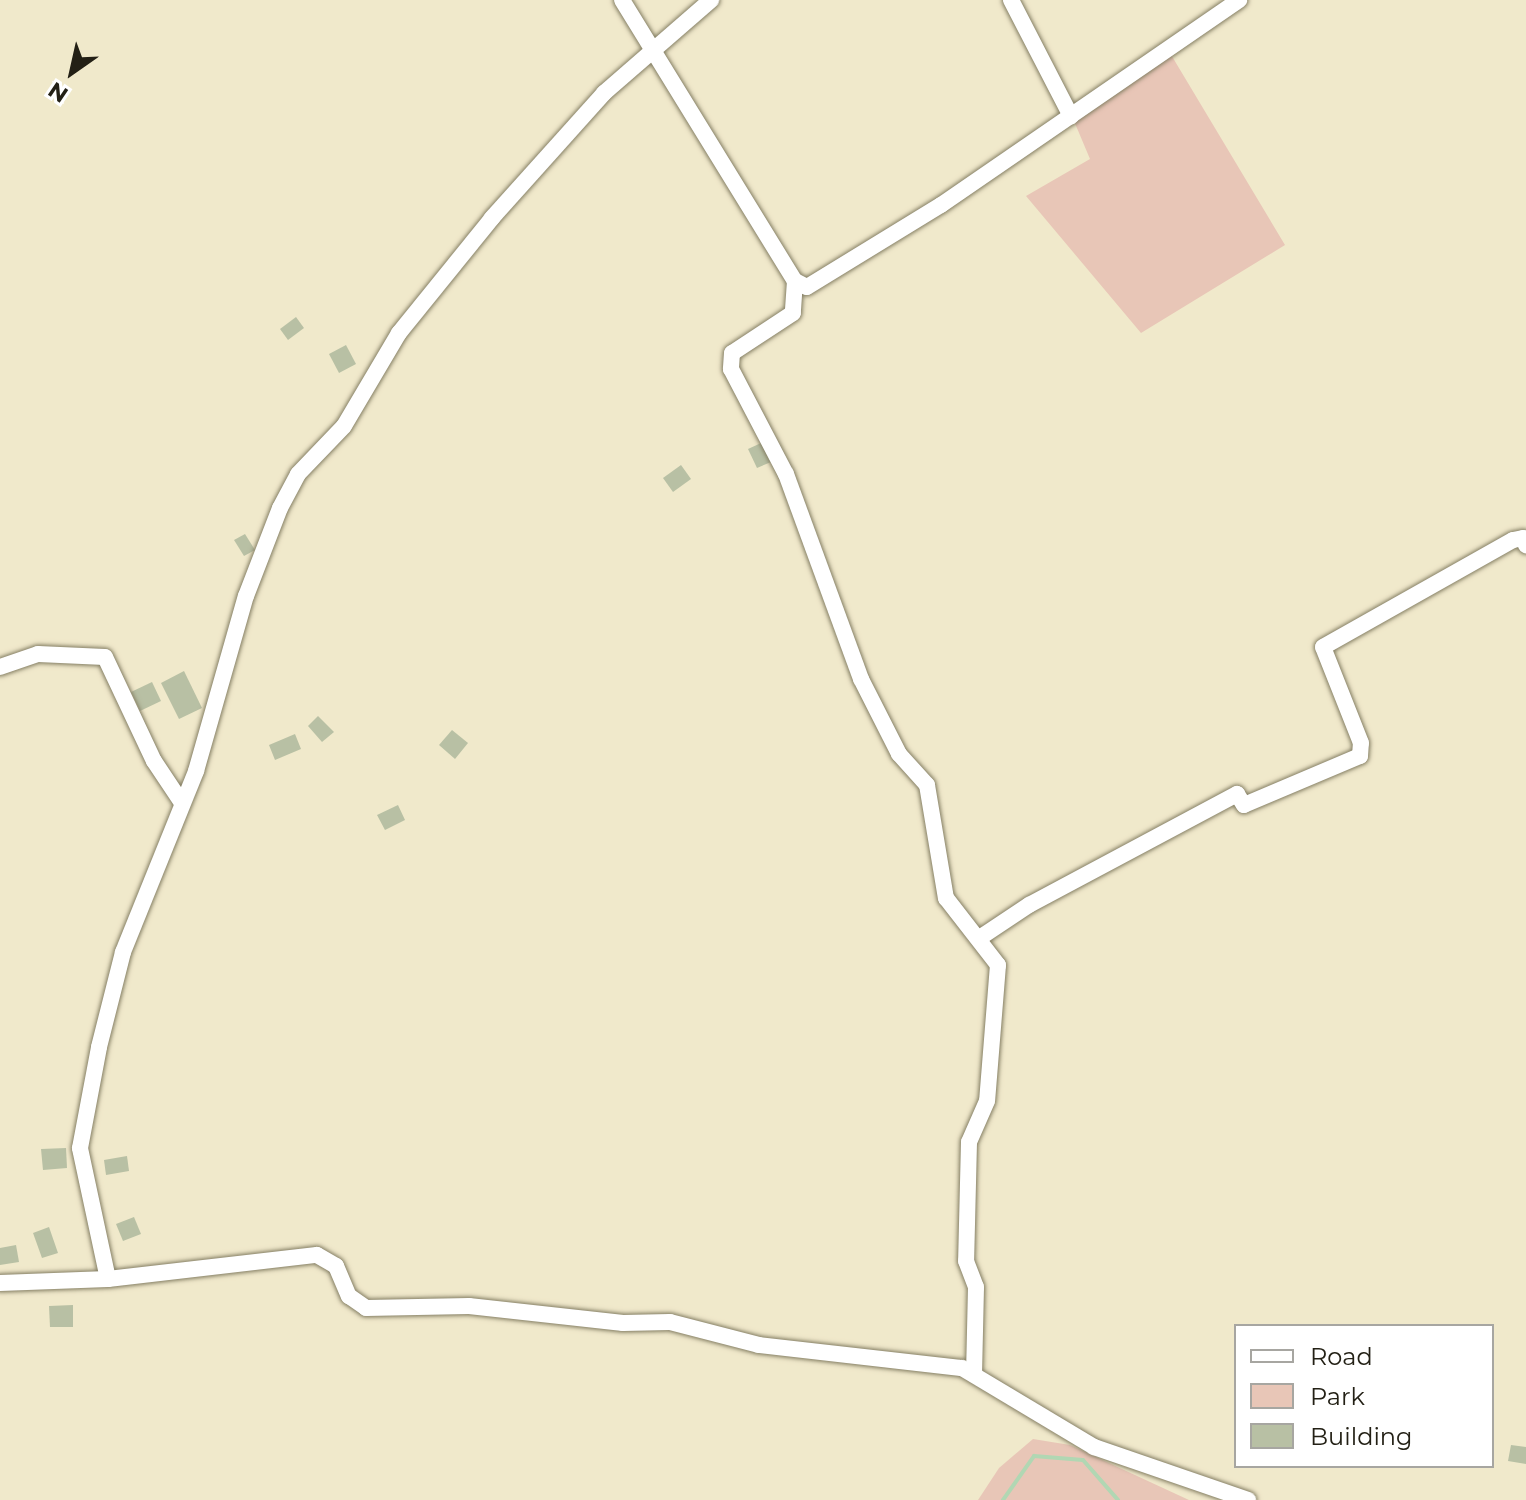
<!DOCTYPE html>
<style>
body{margin:0}
#map{position:relative;width:1526px;height:1500px;overflow:hidden;background:#f0e9cb;font-family:Montserrat,sans-serif}
div>[style]{position:absolute}
.green>*{inset:0;background:#e8c6b7}
.stream>*{height:4px;margin:-2px;padding:0 2px;transform-origin:2px;border-radius:2px;background:#b1d7b3}
.building>*{inset:0;background:#b8c0a4}
.roads{filter:drop-shadow(0 0 2px #857f64) drop-shadow(0 0 2px #857f64)}
.street>*{height:16px;margin:-8px;padding:0 8px;transform-origin:8px;border-radius:8px;background:#fff}
span{translate:-50% -50%;white-space:nowrap;text-align:center;line-height:1.15;-webkit-text-stroke:8px #fff;paint-order:stroke}
.legend{position:absolute;left:1234px;top:1324px;width:260px;height:144px;box-sizing:border-box;background:#fff;border:2px solid #a7a6a1;margin:0;padding:10px 14px;list-style:none;font-size:24px;color:#232015}
.legend li{display:flex;align-items:center;gap:16px;height:40px}
.legend b{width:40px;border:2px solid #a7a6a1}
.north{position:absolute;left:32px;top:32px;width:80px;height:80px;-webkit-text-stroke:6px #fff;paint-order:stroke;rotate:214deg;font-size:22px;font-weight:700;line-height:32px;text-align:center;color:#232015}
.north::after{content:'';display:block;margin:auto;width:28px;height:36px;background:#232015;clip-path:polygon(50% 0,100% 100%,50% 72%,0 100%)}
</style>
<div id="map">
<div class="green">
<i style="clip-path:polygon(1170px 53px,1285px 245px,1141px 333px,1026px 196px,1090px 159px,1074px 121px)"></i>
<i style="clip-path:polygon(1033px 1439px,1070px 1445px,1189px 1500px,978px 1500px,999px 1468px)"></i>
</div>
<div class="stream">
<i style="left:1003px;top:1500px;width:54px;rotate:-54.8deg"></i>
<i style="left:1034px;top:1456px;width:49px;rotate:4.7deg"></i>
<i style="left:1083px;top:1460px;width:53px;rotate:48.8deg"></i>
</div>
<div class="building">
<i style="clip-path:polygon(296px 317px,304px 328px,288px 340px,280px 329px)"></i>
<i style="clip-path:polygon(346px 345px,356px 364px,339px 373px,329px 354px)"></i>
<i style="clip-path:polygon(761px 443px,771px 462px,757px 468px,748px 449px)"></i>
<i style="clip-path:polygon(681px 465px,691px 479px,673px 492px,663px 478px)"></i>
<i style="clip-path:polygon(245px 534px,255px 550px,244px 556px,234px 540px)"></i>
<i style="clip-path:polygon(184px 671px,202px 708px,179px 719px,161px 683px)"></i>
<i style="clip-path:polygon(152px 682px,161px 701px,140px 711px,131px 692px)"></i>
<i style="clip-path:polygon(318px 716px,334px 732px,322px 742px,308px 726px)"></i>
<i style="clip-path:polygon(452px 730px,468px 743px,455px 759px,439px 745px)"></i>
<i style="clip-path:polygon(295px 734px,301px 749px,275px 760px,269px 745px)"></i>
<i style="clip-path:polygon(398px 805px,405px 820px,385px 830px,377px 815px)"></i>
<i style="clip-path:polygon(66px 1148px,67px 1168px,43px 1170px,41px 1149px)"></i>
<i style="clip-path:polygon(127px 1156px,129px 1171px,106px 1175px,104px 1160px)"></i>
<i style="clip-path:polygon(134px 1217px,141px 1234px,123px 1241px,116px 1224px)"></i>
<i style="clip-path:polygon(49px 1227px,58px 1253px,42px 1258px,33px 1233px)"></i>
<i style="clip-path:polygon(16px 1245px,19px 1262px,0 1265px,0 1248px)"></i>
<i style="clip-path:polygon(73px 1305px,73px 1327px,50px 1327px,49px 1306px)"></i>
<i style="clip-path:polygon(1511px 1445px,1526px 1447px,1526px 1464px,1508px 1461px)"></i>
</div>
<div class="roads">
<div class="street">
<i style="left:622px;top:0;width:330px;rotate:58.4deg"></i>
<i style="left:795px;top:281px;width:13px;rotate:27deg"></i>
<i style="left:807px;top:287px;width:157px;rotate:-31.5deg"></i>
<i style="left:941px;top:205px;width:362px;rotate:-34.5deg"></i>
<i style="left:1011px;top:0;width:131px;rotate:62.7deg"></i>
<i style="left:795px;top:281px;width:32px;rotate:94deg"></i>
<i style="left:793px;top:313px;width:73px;rotate:146.7deg"></i>
<i style="left:732px;top:353px;width:16px;rotate:94deg"></i>
<i style="left:731px;top:369px;width:119px;rotate:62.4deg"></i>
<i style="left:786px;top:474px;width:218px;rotate:69.9deg"></i>
<i style="left:861px;top:679px;width:84px;rotate:63.1deg"></i>
<i style="left:899px;top:754px;width:42px;rotate:47.9deg"></i>
<i style="left:927px;top:785px;width:115px;rotate:80.5deg"></i>
<i style="left:946px;top:898px;width:85px;rotate:52.2deg"></i>
<i style="left:998px;top:965px;width:136px;rotate:94.6deg"></i>
<i style="left:987px;top:1101px;width:45px;rotate:113.7deg"></i>
<i style="left:969px;top:1142px;width:119px;rotate:91.4deg"></i>
<i style="left:966px;top:1261px;width:28px;rotate:69deg"></i>
<i style="left:976px;top:1287px;width:86px;rotate:91.3deg"></i>
<i style="left:0;top:667px;width:40px;rotate:-18.9deg"></i>
<i style="left:38px;top:654px;width:67px;rotate:2.6deg"></i>
<i style="left:105px;top:657px;width:115px;rotate:64.8deg"></i>
<i style="left:154px;top:761px;width:50px;rotate:56.3deg"></i>
<i style="left:981px;top:937px;width:58px;rotate:-33.7deg"></i>
<i style="left:1029px;top:905px;width:236px;rotate:-28.1deg"></i>
<i style="left:1237px;top:794px;width:13px;rotate:58deg"></i>
<i style="left:1244px;top:805px;width:126px;rotate:-22.9deg"></i>
<i style="left:1360px;top:756px;width:13px;rotate:-86deg"></i>
<i style="left:1361px;top:743px;width:103px;rotate:-111.6deg"></i>
<i style="left:1323px;top:647px;width:218px;rotate:-29.4deg"></i>
<i style="left:1513px;top:540px;width:10px;rotate:-11deg"></i>
<i style="left:1523px;top:538px;width:8px;rotate:67deg"></i>
<i style="left:108px;top:1279px;width:134px;rotate:-102.1deg"></i>
<i style="left:80px;top:1148px;width:103px;rotate:-79.3deg"></i>
<i style="left:99px;top:1047px;width:98px;rotate:-75.8deg"></i>
<i style="left:123px;top:952px;width:195px;rotate:-68deg"></i>
<i style="left:196px;top:771px;width:182px;rotate:-74.1deg"></i>
<i style="left:246px;top:596px;width:94px;rotate:-68.9deg"></i>
<i style="left:280px;top:508px;width:38px;rotate:-62deg"></i>
<i style="left:298px;top:474px;width:66px;rotate:-46.2deg"></i>
<i style="left:344px;top:426px;width:108px;rotate:-59.4deg"></i>
<i style="left:399px;top:333px;width:148px;rotate:-51deg"></i>
<i style="left:492px;top:218px;width:168px;rotate:-48.1deg"></i>
<i style="left:604px;top:93px;width:142px;rotate:-41deg"></i>
<i style="left:0;top:1283px;width:108px;rotate:-2.1deg"></i>
<i style="left:108px;top:1279px;width:210px;rotate:-6.6deg"></i>
<i style="left:317px;top:1255px;width:22px;rotate:30deg"></i>
<i style="left:336px;top:1266px;width:33px;rotate:67deg"></i>
<i style="left:349px;top:1296px;width:21px;rotate:35deg"></i>
<i style="left:366px;top:1308px;width:103px;rotate:-1.1deg"></i>
<i style="left:469px;top:1306px;width:155px;rotate:6.3deg"></i>
<i style="left:623px;top:1323px;width:47px;rotate:-1.2deg"></i>
<i style="left:670px;top:1322px;width:92px;rotate:14.5deg"></i>
<i style="left:759px;top:1345px;width:204px;rotate:6.5deg"></i>
<i style="left:962px;top:1368px;width:154px;rotate:30.9deg"></i>
<i style="left:1094px;top:1447px;width:163px;rotate:19deg"></i>
</div>
</div>
<ul class="legend">
<li><b style="height:10px;background:#fff"></b>Road</li>
<li><b style="height:22px;background:#e8c6b7"></b>Park</li>
<li><b style="height:22px;background:#b8c0a4"></b>Building</li>
</ul>
<div class="north">N</div>
</div>
